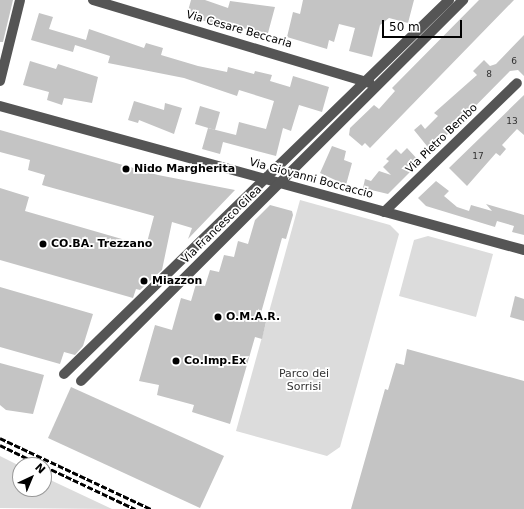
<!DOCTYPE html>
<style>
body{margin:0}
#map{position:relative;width:524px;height:509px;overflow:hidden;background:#fff;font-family:"DejaVu Sans",sans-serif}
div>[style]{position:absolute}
.green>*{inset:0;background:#dcdcdc}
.building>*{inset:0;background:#c4c4c4}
.minor>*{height:10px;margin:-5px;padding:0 5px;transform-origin:5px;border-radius:5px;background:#555}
.rail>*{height:3px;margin-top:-1.5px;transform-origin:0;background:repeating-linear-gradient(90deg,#000 0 6px,transparent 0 8px)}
.dots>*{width:11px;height:11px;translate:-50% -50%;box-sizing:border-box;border:2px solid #fff;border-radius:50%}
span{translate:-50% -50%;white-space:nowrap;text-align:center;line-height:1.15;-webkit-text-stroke:3.5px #fff;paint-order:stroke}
.number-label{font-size:9px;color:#313131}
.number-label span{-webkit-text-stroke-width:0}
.street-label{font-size:11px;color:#000}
.poi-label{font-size:11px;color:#000;font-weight:700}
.left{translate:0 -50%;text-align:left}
.park-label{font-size:11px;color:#333}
.north{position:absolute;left:12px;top:457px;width:40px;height:40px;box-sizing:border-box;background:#fff;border:1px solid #999;border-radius:50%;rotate:44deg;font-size:11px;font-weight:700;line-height:16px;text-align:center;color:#000}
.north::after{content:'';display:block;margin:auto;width:14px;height:18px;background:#000;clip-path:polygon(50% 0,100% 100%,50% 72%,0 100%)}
.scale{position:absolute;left:382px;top:20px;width:80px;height:18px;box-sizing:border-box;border:2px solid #000;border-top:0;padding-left:5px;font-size:12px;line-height:14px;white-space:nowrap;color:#000;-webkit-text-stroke:3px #fff;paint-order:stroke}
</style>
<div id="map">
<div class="green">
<i style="clip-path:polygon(300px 200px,390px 225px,399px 234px,340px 447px,327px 456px,236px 431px)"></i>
<i style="clip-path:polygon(428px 236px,493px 254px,476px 317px,399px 296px,414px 240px)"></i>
<i style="clip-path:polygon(0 456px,20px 466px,20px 489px,44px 489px,44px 477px,112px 509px,0 508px)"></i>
</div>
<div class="building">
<i style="clip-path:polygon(0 0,13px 0,3px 42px,0 42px)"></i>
<i style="clip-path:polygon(191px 0,205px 0,228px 8px,230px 1px,275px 7px,268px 33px,200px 20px,201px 15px,188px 11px)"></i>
<i style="clip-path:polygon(303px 0,414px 0,408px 23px,389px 18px,380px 25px,372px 57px,349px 51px,355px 28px,339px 24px,334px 42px,329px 40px,327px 49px,287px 37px,293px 12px,300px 14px)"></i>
<i style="clip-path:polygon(479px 0,514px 0,370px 148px,365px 143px,362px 146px,349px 135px,350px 128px,374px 105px,379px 109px,395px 91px,392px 88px)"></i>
<i style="clip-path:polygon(39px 13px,53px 17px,49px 29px,86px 40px,89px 29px,144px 48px,146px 43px,163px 48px,161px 55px,198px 66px,227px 72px,228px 67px,254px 74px,255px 71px,272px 75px,270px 81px,290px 87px,293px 76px,329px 87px,322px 112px,299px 105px,291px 131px,283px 128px,276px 156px,223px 142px,220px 154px,202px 149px,208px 128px,236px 135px,239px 122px,266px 129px,274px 101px,239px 90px,237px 96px,184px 78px,108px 63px,110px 56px,75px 45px,73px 52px,31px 40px)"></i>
<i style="clip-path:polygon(524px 35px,524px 76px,518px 70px,510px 71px,431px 151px,414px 130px,421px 124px,425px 129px,438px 116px,434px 113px,477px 75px,473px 71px,484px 60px,490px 66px,496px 64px)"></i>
<i style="clip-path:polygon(30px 61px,56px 69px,58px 64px,98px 77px,92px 103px,64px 98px,62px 105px,47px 100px,49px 92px,23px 85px)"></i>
<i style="clip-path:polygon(524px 95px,524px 135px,517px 129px,502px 145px,506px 149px,500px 156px,496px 153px,467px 186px,449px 168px)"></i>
<i style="clip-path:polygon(134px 101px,164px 110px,165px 103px,182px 108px,174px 134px,139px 120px,138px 123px,128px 120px)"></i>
<i style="clip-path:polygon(200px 106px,220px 112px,215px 130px,195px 124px)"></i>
<i style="clip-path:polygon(0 130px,158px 175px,235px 190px,188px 239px,192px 228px,172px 222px,162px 270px,140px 290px,136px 289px,133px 298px,0 260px,0 188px,29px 197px,25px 211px,146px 246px,154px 216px,42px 185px,45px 175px,28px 170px,30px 160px,0 152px)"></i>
<i style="clip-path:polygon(332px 146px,346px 151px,344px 160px,352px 163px,346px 185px,320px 173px)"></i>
<i style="clip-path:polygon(407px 148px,420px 162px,388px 194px,363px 188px,365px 179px,371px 181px,379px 171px,391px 175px,383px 167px,389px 161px,386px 159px,396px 149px,401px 154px)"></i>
<i style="clip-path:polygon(436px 181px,449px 191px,444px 196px,457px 207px,469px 211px,471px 205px,492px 211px,486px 204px,524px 215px,524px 235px,512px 232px,514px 226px,497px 221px,495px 227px,426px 206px,418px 198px)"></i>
<i style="clip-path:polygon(270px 205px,292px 211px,293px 215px,286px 239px,282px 238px,261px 313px,262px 320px,266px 322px,262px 339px,255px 337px,230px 424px,192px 412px,194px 405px,157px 395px,159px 385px,139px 381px,155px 325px,172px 330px,181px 298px,191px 301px,196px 284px,205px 286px,210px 270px,219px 272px,224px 255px,234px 257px,238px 241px,248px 244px,255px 220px)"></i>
<i style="clip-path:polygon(0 287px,93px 314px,83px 346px,75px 355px,64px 352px,60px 364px,0 347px)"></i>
<i style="clip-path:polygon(515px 296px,524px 299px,524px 321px,510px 317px)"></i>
<i style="clip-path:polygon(407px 349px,524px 381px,524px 509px,351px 509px,385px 389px,388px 390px,396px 363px,404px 365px)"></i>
<i style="clip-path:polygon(0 363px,44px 375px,33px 414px,6px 410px,0 405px)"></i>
<i style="clip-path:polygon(71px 387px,224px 456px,200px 508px,48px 438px)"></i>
</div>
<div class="minor">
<i style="left:93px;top:0;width:289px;rotate:16.7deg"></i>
<i style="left:0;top:81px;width:83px;rotate:-76.1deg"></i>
<i style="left:0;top:106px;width:543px;rotate:15.37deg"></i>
<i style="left:384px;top:212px;width:185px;rotate:-44.1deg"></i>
<i style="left:64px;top:374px;width:537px;rotate:-44.17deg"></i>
<i style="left:81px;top:381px;width:540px;rotate:-44.92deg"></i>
</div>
<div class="rail">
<i style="left:0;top:438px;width:167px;rotate:25.2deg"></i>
<i style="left:0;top:445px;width:46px;rotate:26deg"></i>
<i style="left:44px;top:466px;width:101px;rotate:25.3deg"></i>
</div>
<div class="dots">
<i style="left:126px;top:169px;background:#000"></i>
<i style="left:43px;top:244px;background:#000"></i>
<i style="left:144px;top:281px;background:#000"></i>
<i style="left:218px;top:317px;background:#000"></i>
<i style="left:176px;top:361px;background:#000"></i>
</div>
<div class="number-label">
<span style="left:514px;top:61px">6</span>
<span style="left:489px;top:74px">8</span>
<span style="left:512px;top:121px">13</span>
<span style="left:478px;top:156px">17</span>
</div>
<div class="street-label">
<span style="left:239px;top:30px;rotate:16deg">Via Cesare Beccaria</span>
<span style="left:442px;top:139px;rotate:-44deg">Via Pietro Bembo</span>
<span style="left:311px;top:179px;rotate:15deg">Via Giovanni Boccaccio</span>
<span style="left:222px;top:225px;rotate:-44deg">Via Francesco Cilea</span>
</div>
<div class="poi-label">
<span class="left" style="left:134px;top:169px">Nido Margherita</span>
<span class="left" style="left:51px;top:244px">CO.BA. Trezzano</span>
<span class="left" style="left:152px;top:281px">Miazzon</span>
<span class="left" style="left:226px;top:317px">O.M.A.R.</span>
<span class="left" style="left:184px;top:361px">Co.Imp.Ex</span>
</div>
<div class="park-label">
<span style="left:304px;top:381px">Parco dei<br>Sorrisi</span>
</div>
<div class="north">N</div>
<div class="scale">50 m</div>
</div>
